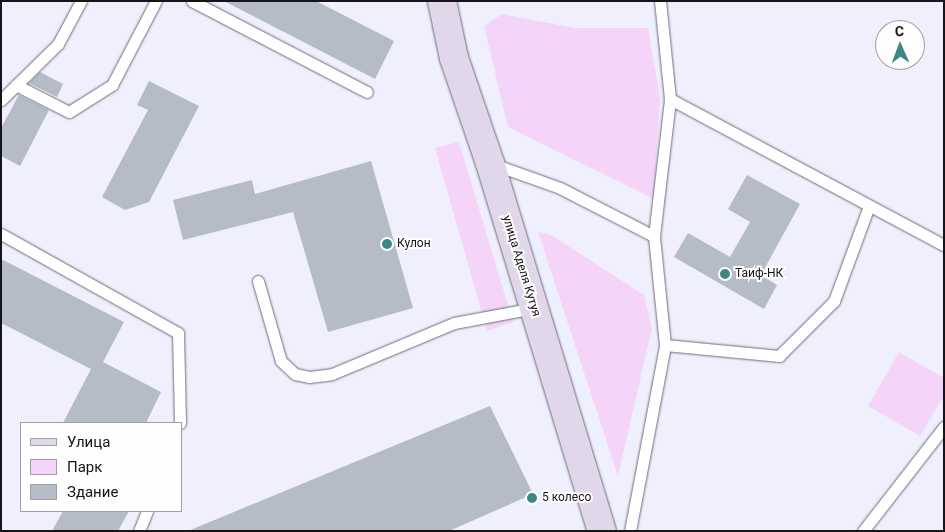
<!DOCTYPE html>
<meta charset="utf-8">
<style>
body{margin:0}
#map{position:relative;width:945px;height:532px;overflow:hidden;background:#efeffd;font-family:Roboto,sans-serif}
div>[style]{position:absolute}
.green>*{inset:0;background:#f4d5f9}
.building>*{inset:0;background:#b5bbc7}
.roads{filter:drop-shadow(0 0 1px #6d6d79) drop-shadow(0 0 1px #6d6d79)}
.lane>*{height:11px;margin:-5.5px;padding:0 5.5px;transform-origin:5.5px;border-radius:5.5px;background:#fff}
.secondary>*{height:28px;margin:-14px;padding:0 14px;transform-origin:14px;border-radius:14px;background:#e0d7eb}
.dots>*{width:14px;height:14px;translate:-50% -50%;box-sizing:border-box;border:2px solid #fefefe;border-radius:50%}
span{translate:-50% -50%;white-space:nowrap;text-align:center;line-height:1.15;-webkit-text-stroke:4px #fefefe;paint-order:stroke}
.poi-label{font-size:12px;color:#141419}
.left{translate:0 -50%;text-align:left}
.street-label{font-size:12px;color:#141419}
.frame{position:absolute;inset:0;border:2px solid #141419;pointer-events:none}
.legend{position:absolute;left:20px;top:422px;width:162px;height:90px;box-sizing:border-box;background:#fefefe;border:1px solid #a0a0a2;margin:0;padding:6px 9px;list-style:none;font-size:15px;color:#141419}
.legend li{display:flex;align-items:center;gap:10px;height:25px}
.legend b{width:25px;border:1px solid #a0a0a2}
.north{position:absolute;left:875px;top:20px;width:50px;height:50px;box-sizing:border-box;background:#fefefe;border:1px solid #a0a0a2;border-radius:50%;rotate:358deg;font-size:14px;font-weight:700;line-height:20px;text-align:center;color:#141419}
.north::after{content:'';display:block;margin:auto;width:18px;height:22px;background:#3f8785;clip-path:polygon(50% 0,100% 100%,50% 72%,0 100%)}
</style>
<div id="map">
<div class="green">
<i style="clip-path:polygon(502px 14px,575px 28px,648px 28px,660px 97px,654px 199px,508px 127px,484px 26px)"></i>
<i style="clip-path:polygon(459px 142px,513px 322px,487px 331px,435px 148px)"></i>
<i style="clip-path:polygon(538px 232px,551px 235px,644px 295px,652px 328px,618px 476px)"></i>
<i style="clip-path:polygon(899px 352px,944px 378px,944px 396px,920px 436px,868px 406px)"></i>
</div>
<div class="building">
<i style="clip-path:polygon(224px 1px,316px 1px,394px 41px,375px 79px)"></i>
<i style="clip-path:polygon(40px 72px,63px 84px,57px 97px,29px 83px)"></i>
<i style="clip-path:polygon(149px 81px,199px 106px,149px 202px,125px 210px,102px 197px,148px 110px,137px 105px)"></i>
<i style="clip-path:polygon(19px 95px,49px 110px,20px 166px,1px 156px,1px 128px)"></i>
<i style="clip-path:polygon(371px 161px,413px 308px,328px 332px,293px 212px,183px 240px,173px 200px,252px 180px,255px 194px)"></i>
<i style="clip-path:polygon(747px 175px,800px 204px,761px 275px,777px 285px,764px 309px,674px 257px,688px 233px,730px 257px,750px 222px,728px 209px)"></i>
<i style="clip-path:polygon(1px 259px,124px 322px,103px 362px,161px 392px,146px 423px,63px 423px,91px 369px,1px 323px)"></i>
<i style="clip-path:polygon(490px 406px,533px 494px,449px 531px,188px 531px)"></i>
<i style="clip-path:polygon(63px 511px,129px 511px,118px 531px,52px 531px)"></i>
</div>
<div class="roads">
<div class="lane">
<i style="left:192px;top:1px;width:197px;rotate:27.5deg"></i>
<i style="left:16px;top:85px;width:59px;rotate:27deg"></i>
<i style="left:69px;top:112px;width:51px;rotate:-32.1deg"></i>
<i style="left:112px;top:85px;width:95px;rotate:-62.4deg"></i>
<i style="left:670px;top:99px;width:310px;rotate:28.1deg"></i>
<i style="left:1px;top:100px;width:80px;rotate:-44.5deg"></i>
<i style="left:58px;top:44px;width:49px;rotate:-61.9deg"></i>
<i style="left:493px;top:164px;width:71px;rotate:19.7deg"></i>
<i style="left:560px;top:188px;width:106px;rotate:27.1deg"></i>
<i style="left:1px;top:234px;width:203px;rotate:29.2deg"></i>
<i style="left:178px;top:333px;width:90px;rotate:88.7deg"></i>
<i style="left:258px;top:281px;width:83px;rotate:74deg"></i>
<i style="left:281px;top:361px;width:19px;rotate:43deg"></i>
<i style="left:295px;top:374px;width:14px;rotate:12deg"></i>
<i style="left:309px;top:377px;width:23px;rotate:-7deg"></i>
<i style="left:332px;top:374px;width:132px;rotate:-22.7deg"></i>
<i style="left:454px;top:323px;width:81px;rotate:-10.6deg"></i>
<i style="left:665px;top:345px;width:115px;rotate:5.5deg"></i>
<i style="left:779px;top:356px;width:78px;rotate:-45deg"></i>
<i style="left:834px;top:301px;width:101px;rotate:-69.8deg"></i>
<i style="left:139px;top:531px;width:22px;rotate:-68deg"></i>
<i style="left:630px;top:531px;width:189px;rotate:-79.3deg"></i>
<i style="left:665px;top:345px;width:110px;rotate:-95.8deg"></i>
<i style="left:654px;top:236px;width:138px;rotate:-83.3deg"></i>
<i style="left:670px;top:99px;width:99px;rotate:-95.8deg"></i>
<i style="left:863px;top:531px;width:132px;rotate:-52.1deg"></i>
</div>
<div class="secondary">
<i style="left:442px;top:1px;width:58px;rotate:78.1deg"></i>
<i style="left:454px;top:58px;width:111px;rotate:71.1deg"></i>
<i style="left:490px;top:163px;width:385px;rotate:73.1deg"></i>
</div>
</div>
<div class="dots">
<i style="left:387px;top:244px;background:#3f8785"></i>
<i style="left:725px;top:274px;background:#3f8785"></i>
<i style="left:532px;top:498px;background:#3f8785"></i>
</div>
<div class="poi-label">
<span class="left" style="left:397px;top:244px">Кулон</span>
<span class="left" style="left:735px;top:274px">Таиф-НК</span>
<span class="left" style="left:542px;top:498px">5 колесо</span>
</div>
<div class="street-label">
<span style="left:521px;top:266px;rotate:73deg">улица Аделя Кутуя</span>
</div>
<div class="frame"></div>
<ul class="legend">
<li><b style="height:6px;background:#e0d7eb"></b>Улица</li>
<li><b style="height:14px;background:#f4d5f9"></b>Парк</li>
<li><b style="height:14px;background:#b5bbc7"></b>Здание</li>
</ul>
<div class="north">С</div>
</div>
